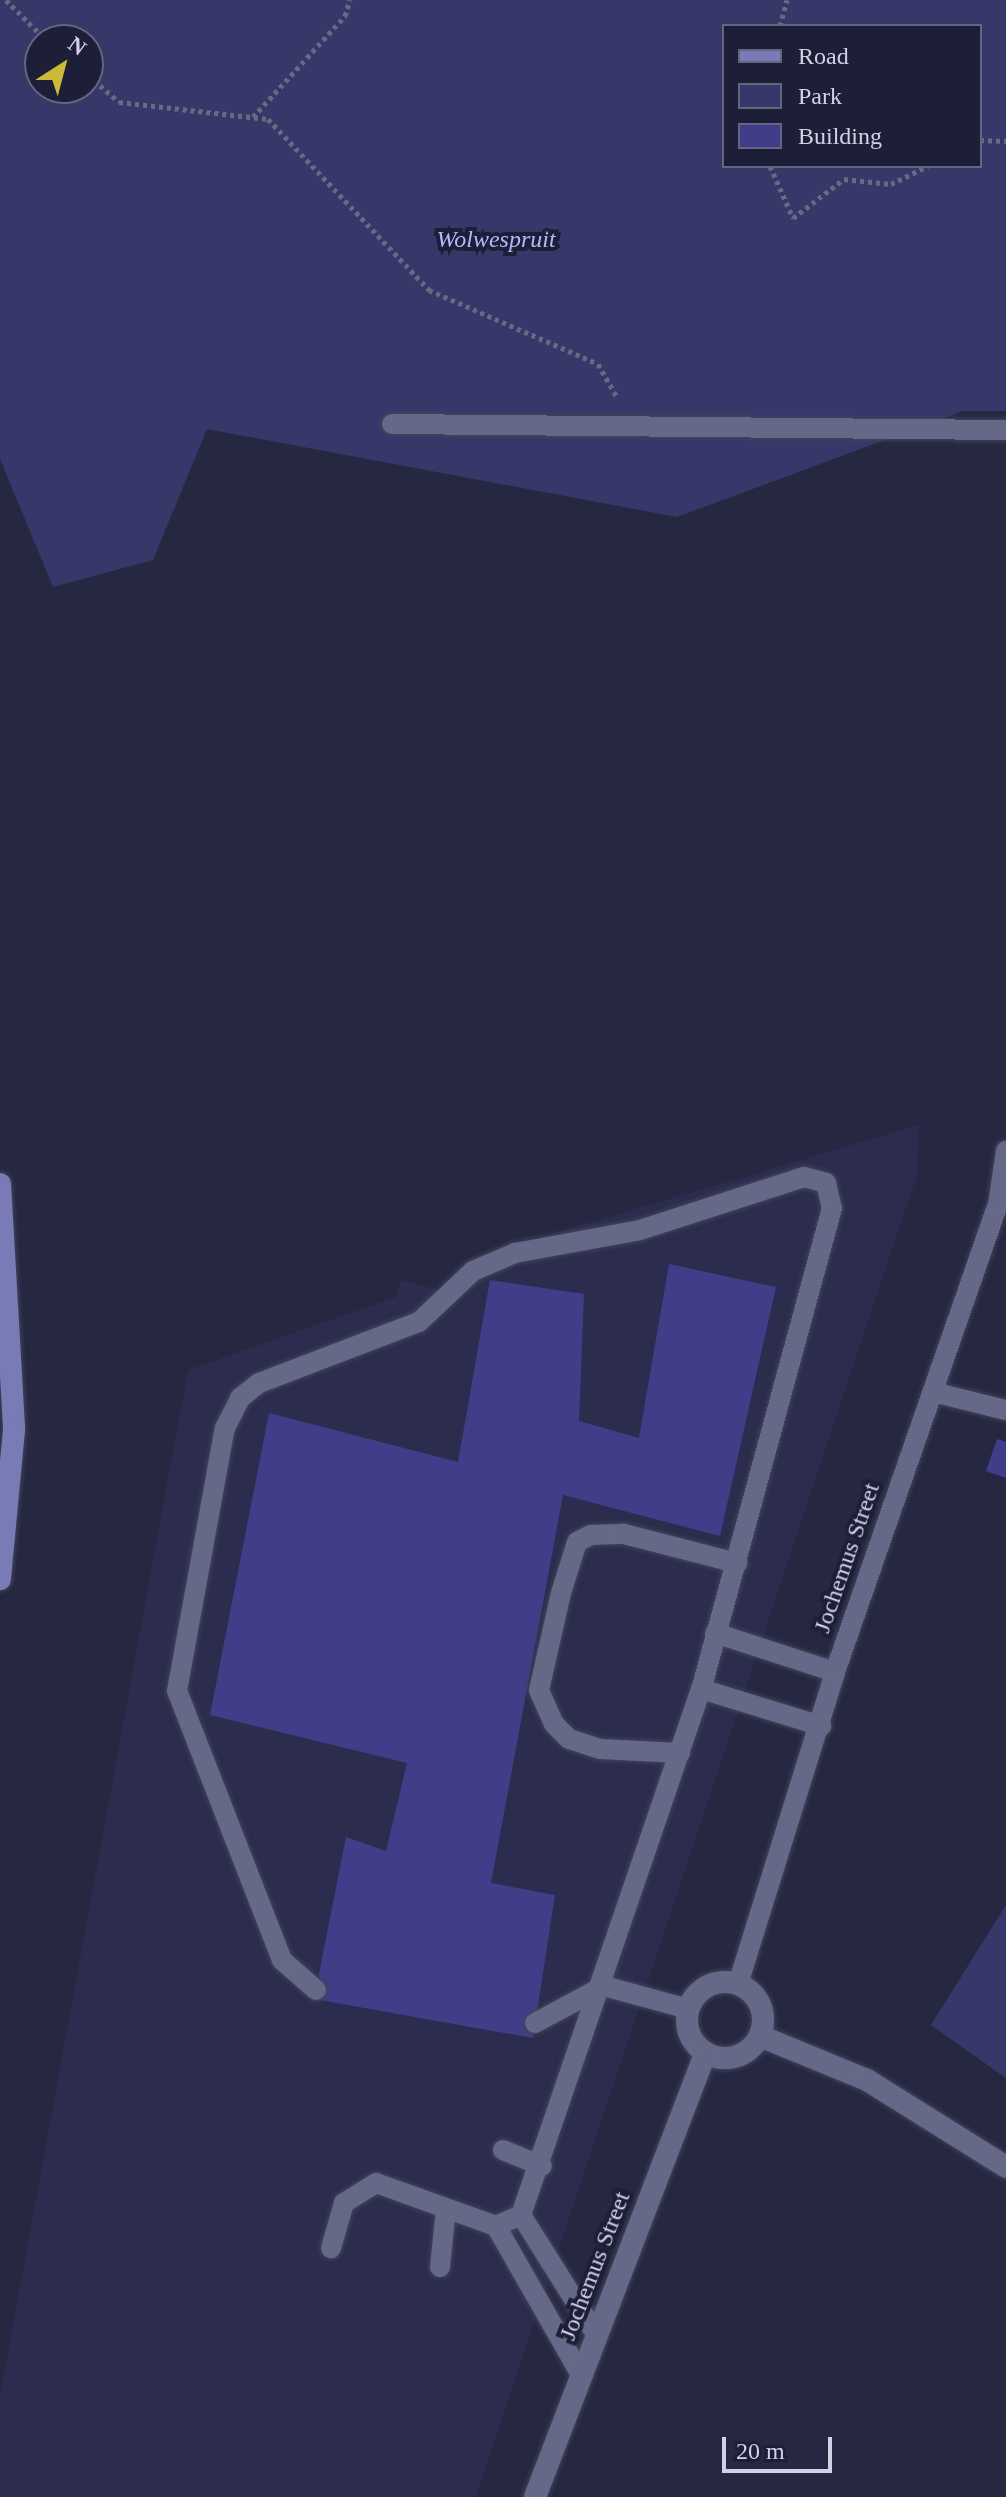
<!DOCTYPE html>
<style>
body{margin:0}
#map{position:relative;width:1006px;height:2497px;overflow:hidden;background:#262842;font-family:"Times New Roman",serif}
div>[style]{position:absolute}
.built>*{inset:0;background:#2c2d4e}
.green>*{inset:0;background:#37386a}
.building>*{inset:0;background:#403e88}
.path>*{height:5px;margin-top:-2.5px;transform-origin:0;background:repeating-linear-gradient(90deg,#686a81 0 4px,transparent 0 8px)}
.roads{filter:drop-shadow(0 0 2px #424359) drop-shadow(0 0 2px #424359)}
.service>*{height:20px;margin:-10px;padding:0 10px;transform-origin:10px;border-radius:10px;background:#666887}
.minor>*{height:22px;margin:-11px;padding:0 11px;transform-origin:11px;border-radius:11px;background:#666887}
.minor>.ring{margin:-11px;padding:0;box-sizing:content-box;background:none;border:22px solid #666887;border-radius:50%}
.primary>*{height:22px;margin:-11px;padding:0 11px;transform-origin:11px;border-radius:11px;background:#787bb5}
span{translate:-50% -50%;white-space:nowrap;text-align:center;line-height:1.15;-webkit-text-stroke:8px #1d1e37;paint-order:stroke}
.park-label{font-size:24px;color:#b4b9f9;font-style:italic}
.street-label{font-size:24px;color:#d1d3e5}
.legend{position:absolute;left:722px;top:24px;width:260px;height:144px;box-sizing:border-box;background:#1d1e37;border:2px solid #65667d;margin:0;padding:10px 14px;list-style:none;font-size:24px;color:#d1d3e5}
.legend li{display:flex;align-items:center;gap:16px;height:40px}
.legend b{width:40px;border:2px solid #65667d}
.north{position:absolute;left:24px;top:24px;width:80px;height:80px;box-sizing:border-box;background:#1d1e37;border:2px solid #65667d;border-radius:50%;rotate:36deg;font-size:22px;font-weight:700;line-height:32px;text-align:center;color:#d1d3e5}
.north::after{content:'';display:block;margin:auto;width:28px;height:36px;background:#ccb938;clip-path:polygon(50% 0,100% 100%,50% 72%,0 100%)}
.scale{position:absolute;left:722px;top:2437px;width:110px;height:36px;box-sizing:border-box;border:4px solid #d1d3e5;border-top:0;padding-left:10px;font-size:24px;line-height:28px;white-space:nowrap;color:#d1d3e5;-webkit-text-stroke:6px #1d1e37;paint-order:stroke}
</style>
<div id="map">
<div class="built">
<i style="clip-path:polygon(919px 1125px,917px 1175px,476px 2497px,0 2497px,0 2396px,188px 1370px,396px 1297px,401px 1280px,439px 1290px,467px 1259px)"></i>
</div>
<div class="green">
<i style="clip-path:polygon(evenodd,0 0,1006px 0,1006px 411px,963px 411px,677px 517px,207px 429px,153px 560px,53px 587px,0 459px,0 0,724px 26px,980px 26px,980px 166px,724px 166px,724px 26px,0 0,40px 40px,88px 40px,88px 88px,40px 88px,40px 40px)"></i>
<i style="clip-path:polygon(1006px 1905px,1006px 2078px,931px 2025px)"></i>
</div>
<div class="building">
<i style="clip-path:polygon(669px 1264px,776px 1287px,720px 1536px,563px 1495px,491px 1883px,555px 1895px,533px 2038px,314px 1999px,346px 1837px,386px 1851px,407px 1763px,210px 1715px,269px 1413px,458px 1462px,490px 1280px,584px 1294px,579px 1421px,639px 1438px)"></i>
<i style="clip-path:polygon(997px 1439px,1006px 1442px,1006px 1478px,986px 1471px)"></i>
</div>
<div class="path">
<i style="left:6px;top:0;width:57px;rotate:45deg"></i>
<i style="left:780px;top:26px;width:27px;rotate:-75deg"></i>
<i style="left:88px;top:75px;width:41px;rotate:41.1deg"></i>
<i style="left:119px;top:102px;width:150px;rotate:6.5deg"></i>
<i style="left:268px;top:119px;width:235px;rotate:46.7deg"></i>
<i style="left:429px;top:290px;width:184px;rotate:23.6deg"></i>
<i style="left:598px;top:364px;width:38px;rotate:60deg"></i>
<i style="left:253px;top:117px;width:137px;rotate:-47.7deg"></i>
<i style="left:345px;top:16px;width:17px;rotate:-73deg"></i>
<i style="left:980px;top:140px;width:26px;rotate:2deg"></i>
<i style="left:770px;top:166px;width:57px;rotate:66.1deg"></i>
<i style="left:793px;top:218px;width:64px;rotate:-37.4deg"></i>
<i style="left:844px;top:179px;width:47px;rotate:6.1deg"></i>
<i style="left:891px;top:184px;width:41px;rotate:-25.9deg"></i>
</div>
<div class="roads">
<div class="service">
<i style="left:392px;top:424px;width:614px;rotate:0.56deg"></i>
<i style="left:933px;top:1392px;width:75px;rotate:13.9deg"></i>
<i style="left:715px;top:1633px;width:126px;rotate:18deg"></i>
<i style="left:701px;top:1689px;width:126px;rotate:17.1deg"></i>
<i style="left:680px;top:1753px;width:80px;rotate:-177.1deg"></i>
<i style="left:600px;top:1749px;width:33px;rotate:-162deg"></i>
<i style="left:569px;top:1739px;width:21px;rotate:-135deg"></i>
<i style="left:554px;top:1724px;width:37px;rotate:-114deg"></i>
<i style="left:539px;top:1690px;width:99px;rotate:-77.2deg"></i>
<i style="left:561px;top:1593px;width:53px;rotate:-72.6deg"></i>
<i style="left:577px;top:1542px;width:16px;rotate:-27deg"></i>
<i style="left:591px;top:1535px;width:33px;rotate:-2deg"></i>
<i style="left:624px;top:1534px;width:117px;rotate:14.4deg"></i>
<i style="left:738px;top:1984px;width:327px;rotate:-72.7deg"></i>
<i style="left:835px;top:1672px;width:495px;rotate:-70.8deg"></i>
<i style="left:998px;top:1205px;width:55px;rotate:-81.6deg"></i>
<i style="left:316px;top:1990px;width:45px;rotate:-138.6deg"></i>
<i style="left:282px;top:1960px;width:289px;rotate:-111.3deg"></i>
<i style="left:177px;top:1691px;width:267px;rotate:-79.7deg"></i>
<i style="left:225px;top:1428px;width:34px;rotate:-63deg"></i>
<i style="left:240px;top:1398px;width:24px;rotate:-38deg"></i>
<i style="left:259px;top:1383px;width:171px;rotate:-20.9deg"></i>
<i style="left:419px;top:1322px;width:74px;rotate:-43.4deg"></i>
<i style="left:473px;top:1271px;width:46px;rotate:-23.2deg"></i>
<i style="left:515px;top:1253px;width:127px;rotate:-10.4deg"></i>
<i style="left:640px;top:1230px;width:172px;rotate:-17.9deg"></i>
<i style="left:804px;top:1177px;width:23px;rotate:15deg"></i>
<i style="left:826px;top:1183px;width:26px;rotate:77deg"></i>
<i style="left:832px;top:1208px;width:499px;rotate:105.2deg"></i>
<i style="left:701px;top:1689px;width:556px;rotate:108.89deg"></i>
<i style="left:521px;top:2215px;width:27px;rotate:156deg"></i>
<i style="left:496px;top:2226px;width:127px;rotate:-160.3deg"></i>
<i style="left:376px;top:2183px;width:38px;rotate:148deg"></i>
<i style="left:344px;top:2203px;width:47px;rotate:106.1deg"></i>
<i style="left:535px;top:2023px;width:78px;rotate:-28.2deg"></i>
<i style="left:604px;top:1986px;width:87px;rotate:15.3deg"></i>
<i style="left:503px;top:2150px;width:42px;rotate:22.3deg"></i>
<i style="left:521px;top:2215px;width:141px;rotate:57.8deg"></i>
<i style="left:496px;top:2226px;width:172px;rotate:60.3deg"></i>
<i style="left:440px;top:2267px;width:58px;rotate:-84.1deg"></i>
</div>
<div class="minor">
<i class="ring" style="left:687px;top:1982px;width:54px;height:54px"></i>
<i style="left:760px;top:2036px;width:116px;rotate:22.4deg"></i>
<i style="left:867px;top:2080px;width:164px;rotate:32deg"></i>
<i style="left:535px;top:2497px;width:474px;rotate:-69deg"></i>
</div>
<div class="primary">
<i style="left:0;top:1184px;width:246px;rotate:86.7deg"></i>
<i style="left:14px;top:1430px;width:150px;rotate:95.4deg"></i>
</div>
</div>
<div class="park-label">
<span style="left:496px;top:240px">Wolwespruit</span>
</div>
<div class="street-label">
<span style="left:847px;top:1558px;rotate:-71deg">Jochemus Street</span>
<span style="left:595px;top:2266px;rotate:-69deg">Jochemus Street</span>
</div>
<ul class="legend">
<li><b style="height:10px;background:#787bb5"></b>Road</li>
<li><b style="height:22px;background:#37386a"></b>Park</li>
<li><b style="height:22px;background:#403e88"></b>Building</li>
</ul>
<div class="north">N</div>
<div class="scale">20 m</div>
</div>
